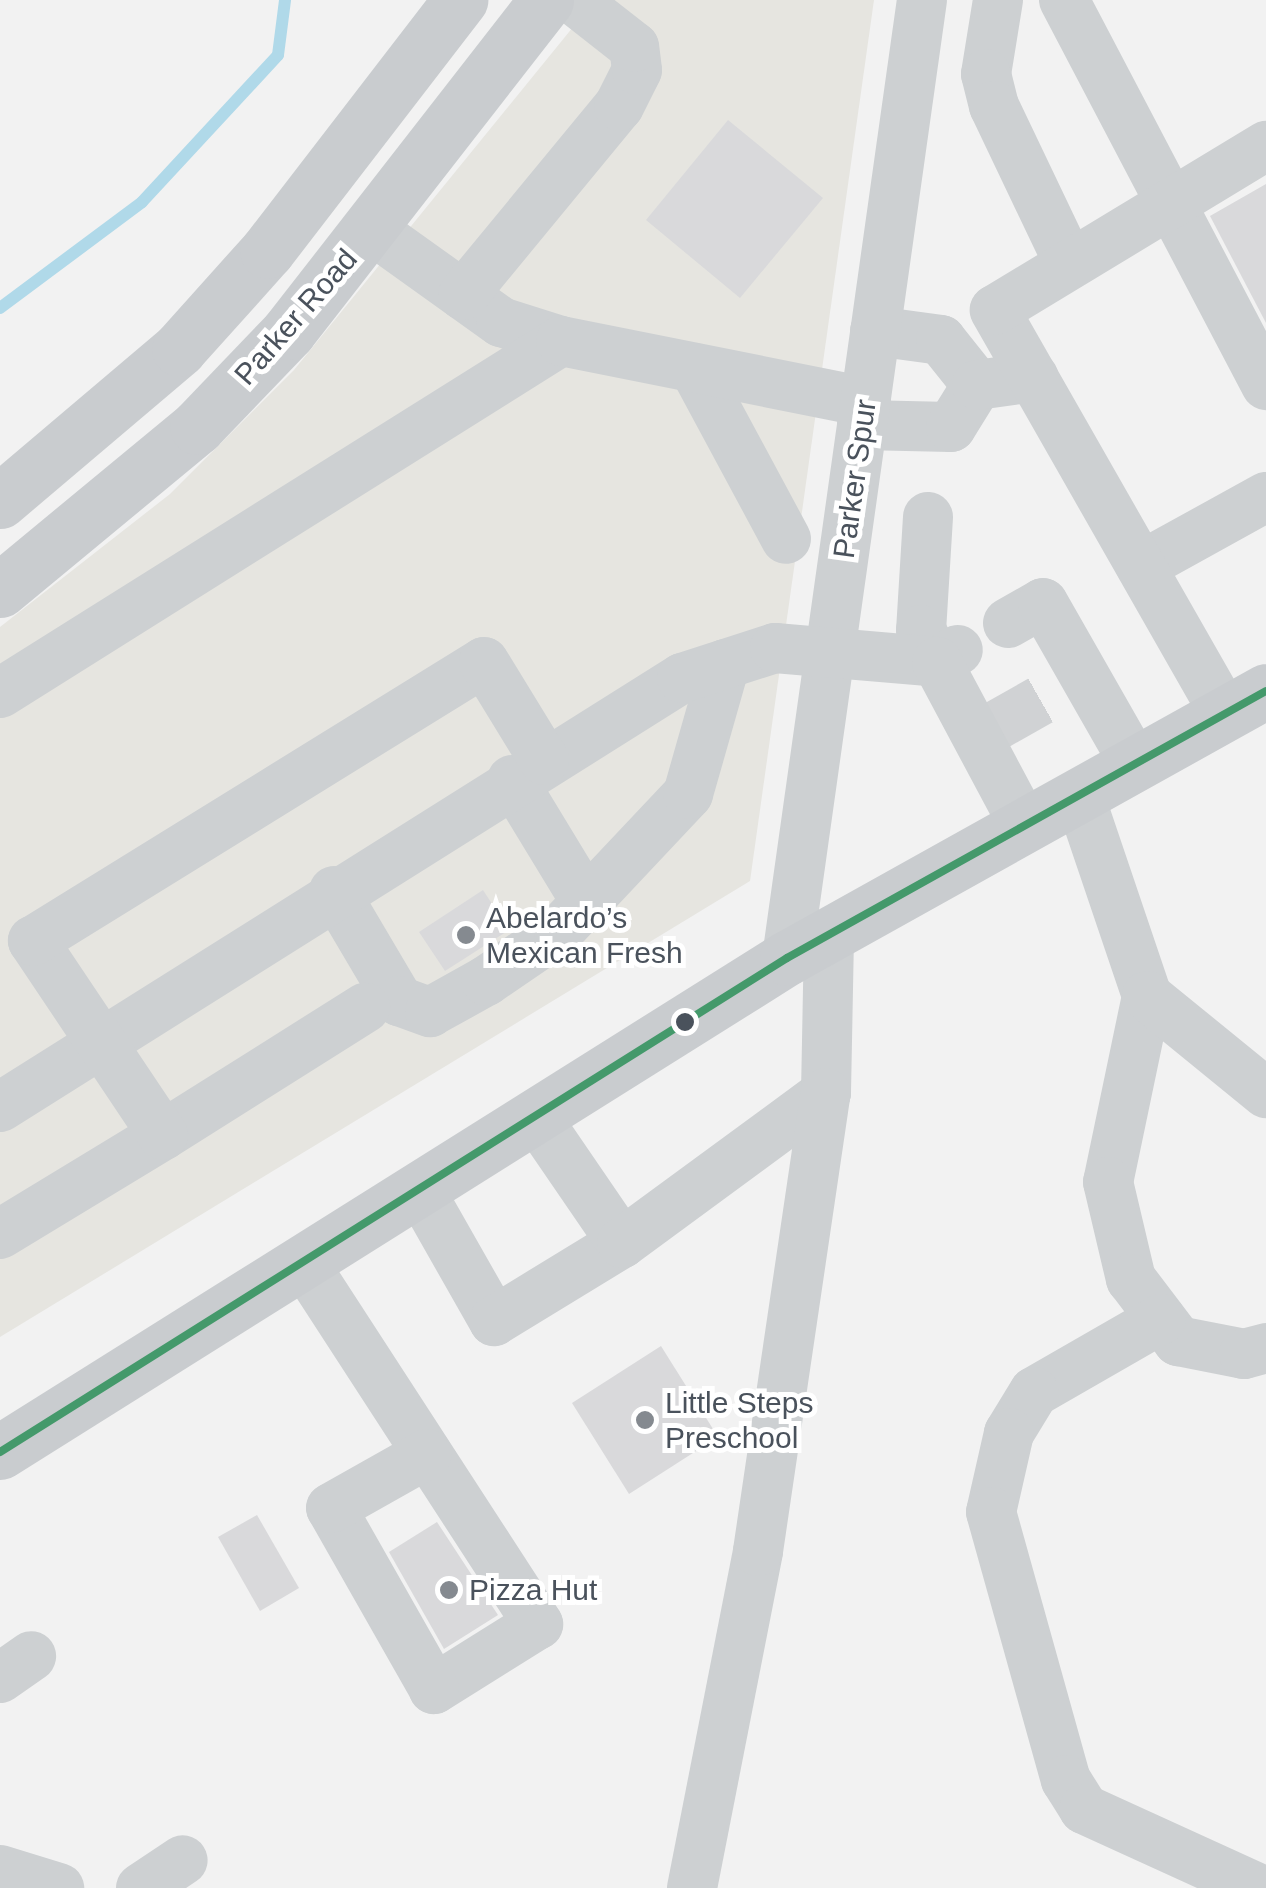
<!DOCTYPE html>
<meta charset="utf-8">
<style>
body{margin:0}
#map{position:relative;width:1266px;height:1888px;overflow:hidden;background:#f2f2f2;font-family:Helvetica,sans-serif}
div>[style]{position:absolute}
.commercial>*{inset:0;background:#e6e5e0}
.stream>*{height:12px;margin:-6px;padding:0 6px;transform-origin:6px;border-radius:6px;background:#b0d9e9}
.building>*{inset:0;background:#d9d9db}
.minor-tunnel>*{height:50px;margin-top:-25px;transform-origin:0;background:repeating-linear-gradient(90deg,#d0d2d4 0 50px,transparent 0 75px)}
.minor>*{height:50px;margin:-25px;padding:0 25px;transform-origin:25px;border-radius:25px;background:#cdd0d2}
.major>*{height:55px;margin:-27.5px;padding:0 27.5px;transform-origin:27.5px;border-radius:27.5px;background:#c9cccf}
.bus-1>*{height:8px;margin:-4px;padding:0 4px;transform-origin:4px;border-radius:4px;background:#44996b}
.dots>*{width:28px;height:28px;translate:-50% -50%;box-sizing:border-box;border:5px solid #fff;border-radius:50%}
span{translate:-50% -50%;white-space:nowrap;text-align:center;line-height:1.15;-webkit-text-stroke:10px #fff;paint-order:stroke}
.street-label{font-size:30px;color:#4a525c}
.poi-label{font-size:30px;color:#4a525c}
.left{translate:0 -50%;text-align:left}
</style>
<div id="map">
<div class="commercial">
<i style="clip-path:polygon(595px 0,874px 0,750px 881px,0 1337px,0 627px,170px 494px,294px 370px)"></i>
</div>
<div class="stream">
<i style="left:0;top:308px;width:177px;rotate:-36.7deg"></i>
<i style="left:142px;top:202px;width:200px;rotate:-47.2deg"></i>
<i style="left:278px;top:55px;width:55px;rotate:-82.7deg"></i>
</div>
<div class="building">
<i style="clip-path:polygon(728px 120px,823px 198px,740px 298px,646px 220px)"></i>
<i style="clip-path:polygon(1266px 184px,1266px 323px,1210px 216px)"></i>
<i style="clip-path:polygon(483px 890px,509px 930px,445px 971px,419px 932px)"></i>
<i style="clip-path:polygon(661px 1346px,718px 1437px,629px 1494px,572px 1403px)"></i>
<i style="clip-path:polygon(257px 1515px,299px 1588px,260px 1611px,218px 1537px)"></i>
<i style="clip-path:polygon(437px 1522px,498px 1615px,444px 1649px,389px 1552px)"></i>
</div>
<div class="minor-tunnel">
<i style="left:997px;top:725px;width:61px;rotate:-29.5deg"></i>
</div>
<div class="minor">
<i style="left:998px;top:0;width:75px;rotate:99.2deg"></i>
<i style="left:986px;top:74px;width:33px;rotate:76deg"></i>
<i style="left:994px;top:106px;width:174px;rotate:64.5deg"></i>
<i style="left:1064px;top:0;width:435px;rotate:62.3deg"></i>
<i style="left:371px;top:229px;width:160px;rotate:35.6deg"></i>
<i style="left:501px;top:322px;width:63px;rotate:17.6deg"></i>
<i style="left:463px;top:295px;width:245px;rotate:-50.5deg"></i>
<i style="left:619px;top:106px;width:40px;rotate:-63.4deg"></i>
<i style="left:637px;top:70px;width:23px;rotate:-97deg"></i>
<i style="left:634px;top:47px;width:76px;rotate:-141.9deg"></i>
<i style="left:875px;top:331px;width:67px;rotate:7.8deg"></i>
<i style="left:941px;top:340px;width:58px;rotate:51.3deg"></i>
<i style="left:694px;top:368px;width:194px;rotate:61.7deg"></i>
<i style="left:862px;top:425px;width:89px;rotate:1.3deg"></i>
<i style="left:951px;top:427px;width:49px;rotate:-58.2deg"></i>
<i style="left:977px;top:385px;width:57px;rotate:-8.1deg"></i>
<i style="left:928px;top:517px;width:113px;rotate:93.5deg"></i>
<i style="left:921px;top:630px;width:36px;rotate:63deg"></i>
<i style="left:937px;top:662px;width:24px;rotate:-30deg"></i>
<i style="left:1141px;top:566px;width:143px;rotate:-28.9deg"></i>
<i style="left:1008px;top:623px;width:40px;rotate:-29.7deg"></i>
<i style="left:1043px;top:603px;width:185px;rotate:60.3deg"></i>
<i style="left:0;top:693px;width:662px;rotate:-32.11deg"></i>
<i style="left:561px;top:341px;width:311px;rotate:11.3deg"></i>
<i style="left:1225px;top:714px;width:465px;rotate:-119.7deg"></i>
<i style="left:995px;top:310px;width:317px;rotate:-31.2deg"></i>
<i style="left:512px;top:780px;width:140px;rotate:58.7deg"></i>
<i style="left:1079px;top:795px;width:212px;rotate:71.3deg"></i>
<i style="left:1147px;top:996px;width:190px;rotate:101.8deg"></i>
<i style="left:1108px;top:1182px;width:100px;rotate:76.7deg"></i>
<i style="left:1131px;top:1279px;width:78px;rotate:52.8deg"></i>
<i style="left:1178px;top:1341px;width:67px;rotate:11.1deg"></i>
<i style="left:1244px;top:1354px;width:23px;rotate:-15deg"></i>
<i style="left:334px;top:891px;width:128px;rotate:59.4deg"></i>
<i style="left:399px;top:1001px;width:33px;rotate:20deg"></i>
<i style="left:430px;top:1012px;width:64px;rotate:-29deg"></i>
<i style="left:486px;top:981px;width:88px;rotate:-34.4deg"></i>
<i style="left:559px;top:931px;width:188px;rotate:-46.7deg"></i>
<i style="left:688px;top:794px;width:135px;rotate:-74.1deg"></i>
<i style="left:787px;top:958px;width:967px;rotate:-81.98deg"></i>
<i style="left:1147px;top:996px;width:154px;rotate:39.2deg"></i>
<i style="left:0;top:1107px;width:806px;rotate:-32.17deg"></i>
<i style="left:682px;top:678px;width:98px;rotate:-17.9deg"></i>
<i style="left:775px;top:648px;width:163px;rotate:4.9deg"></i>
<i style="left:937px;top:662px;width:185px;rotate:61.9deg"></i>
<i style="left:163px;top:1135px;width:239px;rotate:-32.2deg"></i>
<i style="left:419px;top:1189px;width:152px;rotate:60.4deg"></i>
<i style="left:494px;top:1321px;width:150px;rotate:-31.4deg"></i>
<i style="left:622px;top:1243px;width:154px;rotate:-124.4deg"></i>
<i style="left:0;top:1234px;width:191px;rotate:-31.3deg"></i>
<i style="left:163px;top:1135px;width:234px;rotate:-123.8deg"></i>
<i style="left:33px;top:941px;width:530px;rotate:-31.74deg"></i>
<i style="left:484px;top:662px;width:115px;rotate:58.5deg"></i>
<i style="left:622px;top:1243px;width:253px;rotate:-36.3deg"></i>
<i style="left:826px;top:1093px;width:158px;rotate:-88.9deg"></i>
<i style="left:303px;top:1262px;width:432px;rotate:57deg"></i>
<i style="left:538px;top:1624px;width:123px;rotate:148deg"></i>
<i style="left:434px;top:1689px;width:208px;rotate:-119.6deg"></i>
<i style="left:331px;top:1508px;width:110px;rotate:-29.4deg"></i>
<i style="left:1161px;top:1319px;width:146px;rotate:150.1deg"></i>
<i style="left:1034px;top:1392px;width:48px;rotate:121.4deg"></i>
<i style="left:1009px;top:1433px;width:81px;rotate:102.8deg"></i>
<i style="left:991px;top:1512px;width:278px;rotate:74.4deg"></i>
<i style="left:1066px;top:1780px;width:34px;rotate:58deg"></i>
<i style="left:1084px;top:1809px;width:190px;rotate:24.5deg"></i>
<i style="left:0;top:1678px;width:38px;rotate:-35deg"></i>
<i style="left:0;top:1870px;width:62px;rotate:17deg"></i>
<i style="left:141px;top:1888px;width:50px;rotate:-33.7deg"></i>
<i style="left:692px;top:1888px;width:343px;rotate:-78.9deg"></i>
<i style="left:758px;top:1551px;width:463px;rotate:-81.6deg"></i>
</div>
<div class="major">
<i style="left:0;top:501px;width:235px;rotate:-40.3deg"></i>
<i style="left:179px;top:349px;width:132px;rotate:-48.1deg"></i>
<i style="left:267px;top:251px;width:317px;rotate:-52.4deg"></i>
<i style="left:0;top:590px;width:256px;rotate:-39.6deg"></i>
<i style="left:197px;top:427px;width:132px;rotate:-46.2deg"></i>
<i style="left:288px;top:332px;width:420px;rotate:-52.1deg"></i>
<i style="left:0;top:1452px;width:929px;rotate:-32.12deg"></i>
<i style="left:787px;top:958px;width:548px;rotate:-29.14deg"></i>
</div>
<div class="bus-1">
<i style="left:0;top:1452px;width:929px;rotate:-32.12deg"></i>
<i style="left:787px;top:958px;width:548px;rotate:-29.14deg"></i>
</div>
<div class="dots">
<i style="left:466px;top:935px;background:#858a90"></i>
<i style="left:685px;top:1022px;background:#4a525c"></i>
<i style="left:645px;top:1420px;background:#858a90"></i>
<i style="left:449px;top:1590px;background:#858a90"></i>
</div>
<div class="street-label">
<span style="left:296px;top:317px;rotate:-49deg">Parker Road</span>
<span style="left:855px;top:479px;rotate:-82deg">Parker Spur</span>
</div>
<div class="poi-label">
<span class="left" style="left:486px;top:935px">Abelardo’s<br>Mexican Fresh</span>
<span class="left" style="left:665px;top:1420px">Little Steps<br>Preschool</span>
<span class="left" style="left:469px;top:1590px">Pizza Hut</span>
</div>
</div>
